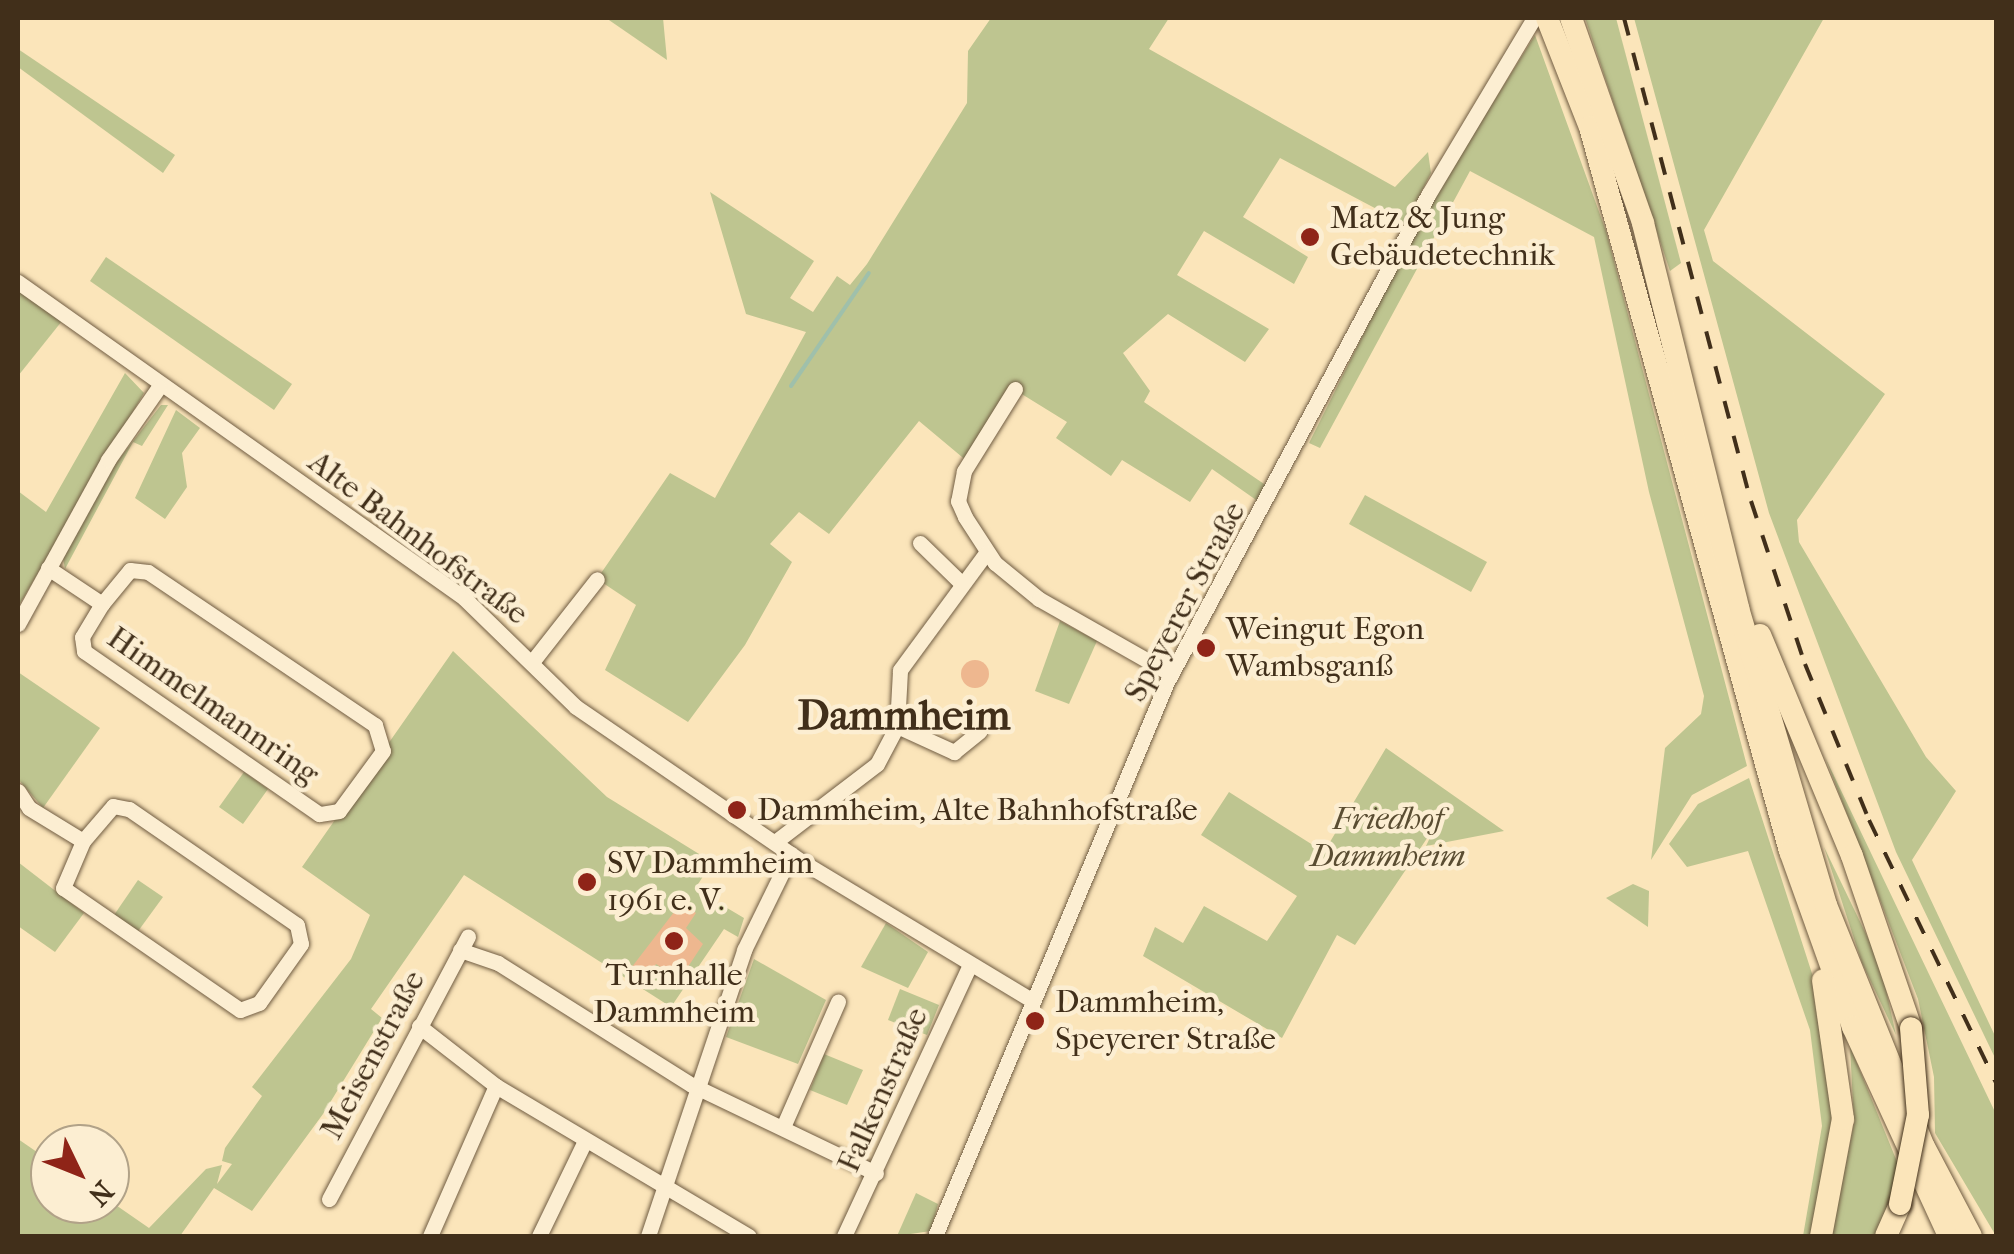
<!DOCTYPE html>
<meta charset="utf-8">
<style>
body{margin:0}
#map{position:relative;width:2014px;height:1254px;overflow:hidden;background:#fbe5ba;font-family:"IM FELL French Canon",serif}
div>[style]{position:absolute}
.green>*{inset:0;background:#bec590}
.stream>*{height:4px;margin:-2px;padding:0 2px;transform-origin:2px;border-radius:2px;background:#9fc0ab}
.building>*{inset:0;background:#eeb78f}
.round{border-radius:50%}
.roads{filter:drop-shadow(0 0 2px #705c42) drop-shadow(0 0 2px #705c42)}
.minor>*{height:15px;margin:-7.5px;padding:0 7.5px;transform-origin:7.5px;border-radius:7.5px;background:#fceed2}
.highway>*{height:22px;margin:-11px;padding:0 11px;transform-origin:11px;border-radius:11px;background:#fbe5ba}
.rail>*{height:4px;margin-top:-2px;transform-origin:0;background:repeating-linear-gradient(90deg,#412f1a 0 18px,transparent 0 36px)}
.bridges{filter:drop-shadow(0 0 2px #412f1a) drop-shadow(0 0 2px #412f1a)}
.highway-bridge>*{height:22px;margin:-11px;padding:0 11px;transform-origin:11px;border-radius:11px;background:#fbe5ba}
.dots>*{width:28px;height:28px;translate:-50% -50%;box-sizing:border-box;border:5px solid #fceed2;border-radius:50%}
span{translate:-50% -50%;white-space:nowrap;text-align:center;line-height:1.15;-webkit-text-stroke:9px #fceed2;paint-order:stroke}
.poi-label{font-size:32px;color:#412f1a}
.left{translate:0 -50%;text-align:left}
.street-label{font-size:32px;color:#412f1a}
.park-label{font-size:32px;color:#5a4d32;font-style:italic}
.district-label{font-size:42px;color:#412f1a;font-weight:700}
.frame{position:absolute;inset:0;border:20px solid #412f1a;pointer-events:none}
.north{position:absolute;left:30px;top:1124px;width:100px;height:100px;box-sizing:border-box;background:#fceed2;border:2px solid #b1a288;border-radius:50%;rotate:133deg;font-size:28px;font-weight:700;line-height:40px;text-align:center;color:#412f1a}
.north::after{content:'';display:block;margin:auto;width:35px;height:45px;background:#8f2418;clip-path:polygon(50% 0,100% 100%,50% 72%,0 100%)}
</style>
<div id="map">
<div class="green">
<i style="clip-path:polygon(606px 18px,663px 18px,667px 60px)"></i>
<i style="clip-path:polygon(991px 18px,1169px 18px,1149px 49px,1395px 187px,1428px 152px,1431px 173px,1405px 224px,1280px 158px,1243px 217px,1308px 257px,1294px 284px,1204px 231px,1177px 275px,1269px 329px,1245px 362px,1168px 314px,1123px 353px,1150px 391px,1144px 402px,1267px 486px,1259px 502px,1212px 469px,1190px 502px,1122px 460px,1111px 476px,1056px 438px,1067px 422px,1015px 390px,968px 462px,919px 421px,829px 534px,799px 512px,770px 544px,792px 562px,745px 645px,688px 722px,605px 670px,636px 605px,597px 579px,670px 473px,715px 498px,806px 332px,746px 314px,710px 192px,814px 261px,790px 298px,813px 312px,837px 276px,850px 285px,867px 264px,967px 103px,968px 51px)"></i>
<i style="clip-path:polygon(1585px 18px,1616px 18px,1681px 263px,1670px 271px)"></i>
<i style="clip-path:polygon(1634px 18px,1824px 18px,1704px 230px,1713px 261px,1885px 394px,1797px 520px,1799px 542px,1926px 757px,1956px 791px,1912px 860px,1996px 1038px,1996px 1060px,1896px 852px,1769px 513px)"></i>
<i style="clip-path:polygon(1535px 35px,1606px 231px,1747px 766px,1692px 795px,1651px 860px,1665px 748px,1701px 714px,1704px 696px,1649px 492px,1594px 237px,1470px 171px,1320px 448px,1309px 443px,1422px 217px)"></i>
<i style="clip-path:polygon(18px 49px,175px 155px,163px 173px,18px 67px)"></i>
<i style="clip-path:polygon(106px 257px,292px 384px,274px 410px,90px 281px)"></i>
<i style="clip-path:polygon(18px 282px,66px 316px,18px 376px)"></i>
<i style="clip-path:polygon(125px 373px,144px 393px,18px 607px,18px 491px,46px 512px)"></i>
<i style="clip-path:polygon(161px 405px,168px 405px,142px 446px,133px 442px,65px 569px,63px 558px,113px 467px)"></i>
<i style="clip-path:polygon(176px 410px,200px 428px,182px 453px,187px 487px,165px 519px,135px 498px)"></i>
<i style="clip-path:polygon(1365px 495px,1487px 562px,1471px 592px,1349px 524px)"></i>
<i style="clip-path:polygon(1060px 621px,1097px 641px,1069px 704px,1035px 691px)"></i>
<i style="clip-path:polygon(453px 651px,607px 797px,712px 862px,695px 889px,744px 918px,738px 937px,724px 929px,671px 1007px,464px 875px,371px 1009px,382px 1018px,323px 1114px,252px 1211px,214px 1188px,180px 1236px,18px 1236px,18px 1139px,50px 1161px,50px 1204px,110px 1201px,149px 1228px,206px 1169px,222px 1165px,217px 1184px,232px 1164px,222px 1161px,225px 1148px,262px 1096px,252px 1087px,351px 959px,370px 915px,302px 867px)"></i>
<i style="clip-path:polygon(18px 672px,100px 728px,43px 808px,18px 779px)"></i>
<i style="clip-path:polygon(1386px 748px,1504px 831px,1426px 846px,1436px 825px,1355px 945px,1337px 935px,1282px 1038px,1143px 956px,1155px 927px,1183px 943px,1204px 906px,1267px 941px,1297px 896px,1201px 835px,1229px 792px,1324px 852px)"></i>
<i style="clip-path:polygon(1825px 757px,1996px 1114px,1996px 1236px,1935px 1133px,1934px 1077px,1918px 999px)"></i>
<i style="clip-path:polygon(244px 772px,268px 789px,243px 824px,219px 807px)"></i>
<i style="clip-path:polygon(1749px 778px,1827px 1020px,1837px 1118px,1816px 1236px,1803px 1236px,1822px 1126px,1810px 1030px,1748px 851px,1687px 867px,1669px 844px,1698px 804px)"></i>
<i style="clip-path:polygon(1824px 847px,1880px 963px,1896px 1035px,1862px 963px)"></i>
<i style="clip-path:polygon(18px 862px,84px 913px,55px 952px,18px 926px)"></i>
<i style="clip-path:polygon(138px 880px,163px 897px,136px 934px,112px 918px)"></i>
<i style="clip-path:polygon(1633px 884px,1649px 891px,1648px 927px,1606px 898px)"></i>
<i style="clip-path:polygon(886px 923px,928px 952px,908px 988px,861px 967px)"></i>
<i style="clip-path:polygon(754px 959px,826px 1000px,798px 1064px,726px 1037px)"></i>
<i style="clip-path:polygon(900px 989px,939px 1005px,927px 1035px,888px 1020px)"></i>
<i style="clip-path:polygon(1850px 1046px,1900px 1169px,1877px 1236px,1831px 1236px,1854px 1123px)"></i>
<i style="clip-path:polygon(824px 1054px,863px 1070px,847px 1105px,810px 1090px)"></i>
<i style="clip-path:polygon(916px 1193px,938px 1204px,931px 1231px,897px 1236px)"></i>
</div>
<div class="stream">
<i style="left:791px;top:386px;width:137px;rotate:-55.4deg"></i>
</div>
<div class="building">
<i class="round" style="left:961px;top:660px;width:28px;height:28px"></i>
<i style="clip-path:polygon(681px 903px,696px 913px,686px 928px,703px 944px,680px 979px,656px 964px,644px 983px,628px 972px)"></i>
</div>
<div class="roads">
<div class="minor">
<i style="left:18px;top:282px;width:547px;rotate:35.32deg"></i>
<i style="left:464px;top:598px;width:156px;rotate:44.2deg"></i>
<i style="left:576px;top:707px;width:273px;rotate:34.4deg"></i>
<i style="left:801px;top:861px;width:271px;rotate:31.1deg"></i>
<i style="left:1015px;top:389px;width:97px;rotate:121.9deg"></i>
<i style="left:964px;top:471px;width:31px;rotate:101deg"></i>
<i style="left:958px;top:501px;width:17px;rotate:66deg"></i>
<i style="left:965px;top:517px;width:55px;rotate:56.9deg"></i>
<i style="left:995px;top:563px;width:57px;rotate:39.3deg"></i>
<i style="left:1039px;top:599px;width:152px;rotate:29.6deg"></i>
<i style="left:920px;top:543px;width:54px;rotate:44.3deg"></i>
<i style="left:48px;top:568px;width:65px;rotate:33.7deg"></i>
<i style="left:102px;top:604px;width:44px;rotate:-50.5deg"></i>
<i style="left:130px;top:570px;width:18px;rotate:6deg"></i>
<i style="left:148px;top:572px;width:274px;rotate:34deg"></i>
<i style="left:375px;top:725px;width:27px;rotate:73deg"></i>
<i style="left:383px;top:751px;width:74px;rotate:126.3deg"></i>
<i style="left:339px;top:811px;width:20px;rotate:171deg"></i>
<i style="left:319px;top:814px;width:286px;rotate:-145.3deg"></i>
<i style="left:84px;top:651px;width:14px;rotate:-98deg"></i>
<i style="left:82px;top:637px;width:39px;rotate:-59deg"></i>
<i style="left:18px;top:624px;width:187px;rotate:-61.2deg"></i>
<i style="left:108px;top:460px;width:89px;rotate:-55.1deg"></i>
<i style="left:532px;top:662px;width:105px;rotate:-51.9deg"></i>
<i style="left:897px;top:726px;width:63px;rotate:24.5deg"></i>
<i style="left:954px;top:752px;width:33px;rotate:-39deg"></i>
<i style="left:18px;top:791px;width:20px;rotate:57deg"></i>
<i style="left:29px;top:808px;width:63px;rotate:31.4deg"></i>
<i style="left:83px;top:841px;width:46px;rotate:-49.4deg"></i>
<i style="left:113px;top:806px;width:16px;rotate:11deg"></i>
<i style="left:129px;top:809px;width:204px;rotate:34.6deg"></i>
<i style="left:297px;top:925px;width:19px;rotate:78deg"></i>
<i style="left:301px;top:944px;width:72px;rotate:125.4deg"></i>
<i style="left:259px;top:1003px;width:20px;rotate:160deg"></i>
<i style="left:240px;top:1010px;width:215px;rotate:-145.4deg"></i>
<i style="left:63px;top:888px;width:51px;rotate:-66.9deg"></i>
<i style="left:775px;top:842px;width:128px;rotate:-37.4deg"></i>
<i style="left:877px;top:764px;width:43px;rotate:-62.2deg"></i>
<i style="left:897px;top:726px;width:56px;rotate:-86.9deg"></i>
<i style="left:900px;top:670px;width:145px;rotate:-53.7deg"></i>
<i style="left:460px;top:950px;width:40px;rotate:18.9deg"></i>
<i style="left:498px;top:963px;width:229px;rotate:32.2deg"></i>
<i style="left:692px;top:1085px;width:204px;rotate:25.6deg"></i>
<i style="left:419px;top:1026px;width:98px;rotate:37.9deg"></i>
<i style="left:496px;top:1086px;width:294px;rotate:30.7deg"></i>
<i style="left:783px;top:1127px;width:137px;rotate:-66.3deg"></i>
<i style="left:329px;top:1199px;width:297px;rotate:-62.1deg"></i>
<i style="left:430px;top:1236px;width:164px;rotate:-66.3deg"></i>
<i style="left:539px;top:1236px;width:106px;rotate:-64.2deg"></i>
<i style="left:648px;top:1236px;width:302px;rotate:-71.4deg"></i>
<i style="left:744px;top:950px;width:107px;rotate:-63.9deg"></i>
<i style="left:844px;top:1236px;width:299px;rotate:-65.1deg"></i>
<i style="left:935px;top:1236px;width:601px;rotate:-67.28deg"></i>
<i style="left:1167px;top:682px;width:553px;rotate:-61.81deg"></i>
<i style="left:1428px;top:195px;width:206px;rotate:-59.1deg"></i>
</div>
<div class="highway">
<i style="left:1547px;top:18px;width:117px;rotate:68.5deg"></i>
<i style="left:1590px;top:127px;width:751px;rotate:74.56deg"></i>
<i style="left:1790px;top:851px;width:187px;rotate:70.3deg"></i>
<i style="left:1853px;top:1027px;width:230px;rotate:65.3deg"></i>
<i style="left:1571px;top:18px;width:217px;rotate:70.6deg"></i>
<i style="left:1643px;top:223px;width:397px;rotate:76.1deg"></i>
<i style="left:1738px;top:608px;width:310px;rotate:73.5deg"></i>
<i style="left:1826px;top:905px;width:261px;rotate:68deg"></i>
<i style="left:1924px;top:1147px;width:101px;rotate:62.2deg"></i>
<i style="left:1760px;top:635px;width:239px;rotate:67.4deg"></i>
<i style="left:1852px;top:856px;width:182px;rotate:71.1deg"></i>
<i style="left:1821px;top:1236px;width:119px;rotate:-79.4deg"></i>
<i style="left:1843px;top:1119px;width:140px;rotate:-98.2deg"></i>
<i style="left:1886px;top:1236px;width:35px;rotate:-66deg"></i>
</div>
</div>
<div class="rail">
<i style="left:1624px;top:18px;width:499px;rotate:75.3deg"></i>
<i style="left:1751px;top:501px;width:172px;rotate:71.7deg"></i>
<i style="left:1805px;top:664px;width:169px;rotate:67.7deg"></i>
<i style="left:1869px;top:820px;width:292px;rotate:64.2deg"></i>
</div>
<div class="bridges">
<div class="highway-bridge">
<i style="left:1900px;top:1204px;width:91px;rotate:-78.6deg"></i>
<i style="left:1918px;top:1115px;width:87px;rotate:-94.6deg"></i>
</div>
</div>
<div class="dots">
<i style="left:1310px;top:237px;background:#8f2418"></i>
<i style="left:1206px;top:648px;background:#8f2418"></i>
<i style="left:737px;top:810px;background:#8f2418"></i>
<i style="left:587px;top:882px;background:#8f2418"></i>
<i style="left:674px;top:941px;background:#8f2418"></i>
<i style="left:1035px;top:1021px;background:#8f2418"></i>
</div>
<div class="poi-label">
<span class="left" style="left:1330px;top:237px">Matz &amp; Jung<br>Gebäudetechnik</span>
<span class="left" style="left:1226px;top:648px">Weingut Egon<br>Wambsganß</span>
<span class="left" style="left:757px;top:810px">Dammheim, Alte Bahnhofstraße</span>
<span class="left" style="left:607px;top:882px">SV Dammheim<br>1961 e. V.</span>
<span style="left:674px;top:994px">Turnhalle<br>Dammheim</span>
<span class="left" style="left:1055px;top:1021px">Dammheim,<br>Speyerer Straße</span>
</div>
<div class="street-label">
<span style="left:418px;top:538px;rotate:37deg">Alte Bahnhofstraße</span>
<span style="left:1185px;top:602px;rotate:-62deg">Speyerer Straße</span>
<span style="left:213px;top:706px;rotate:35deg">Himmelmannring</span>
<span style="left:373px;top:1055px;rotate:-62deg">Meisenstraße</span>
<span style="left:883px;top:1090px;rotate:-66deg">Falkenstraße</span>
</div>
<div class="park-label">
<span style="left:1388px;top:838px">Friedhof<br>Dammheim</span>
</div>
<div class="district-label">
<span style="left:904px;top:716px">Dammheim</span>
</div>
<div class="frame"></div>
<div class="north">N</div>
</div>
